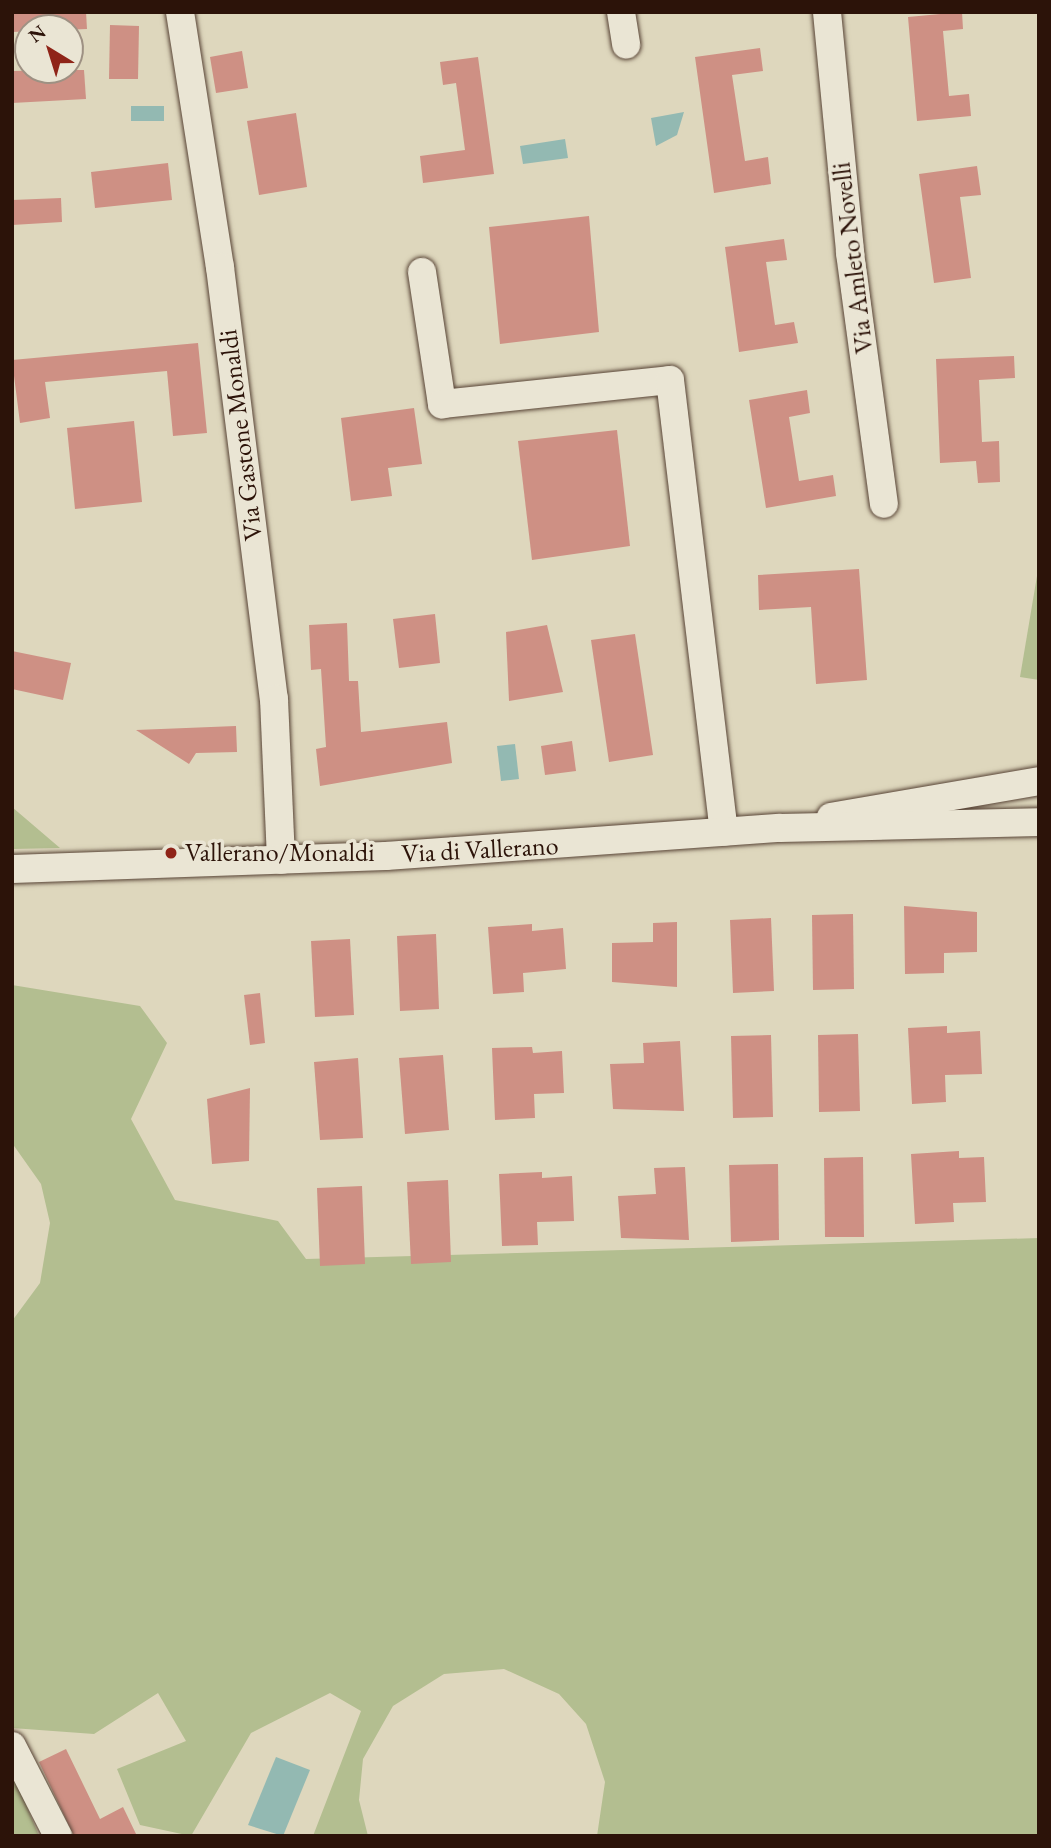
<!DOCTYPE html>
<style>
body{margin:0}
#map{position:relative;width:1051px;height:1848px;overflow:hidden;background:#ded7bd;font-family:"EB Garamond",serif}
div>[style]{position:absolute}
.green>*{inset:0;background:#b3be90}
.water>*{inset:0;background:#93b9b2}
.building>*{inset:0;background:#ce9084}
.roads{filter:drop-shadow(0 0 2px #584436) drop-shadow(0 0 2px #584436)}
.minor>*{height:28px;margin:-14px;padding:0 14px;transform-origin:14px;border-radius:14px;background:#eae5d4}
.dots>*{width:19px;height:19px;translate:-50% -50%;box-sizing:border-box;border:4px solid #eae5d4;border-radius:50%}
span{translate:-50% -50%;white-space:nowrap;text-align:center;line-height:1.15;-webkit-text-stroke:7px #eae5d4;paint-order:stroke}
.street-label{font-size:26px;color:#2c1309}
.poi-label{font-size:26px;color:#2c1309}
.left{translate:0 -50%;text-align:left}
.frame{position:absolute;inset:0;border:14px solid #2c1309;pointer-events:none}
.north{position:absolute;left:14px;top:14px;width:70px;height:70px;box-sizing:border-box;background:#eae5d4;border:2px solid #9e9183;border-radius:50%;rotate:322deg;font-size:19px;font-weight:700;line-height:28px;text-align:center;color:#2c1309}
.north::after{content:'';display:block;margin:auto;width:24px;height:32px;background:#8f2418;clip-path:polygon(50% 0,100% 100%,50% 72%,0 100%)}
</style>
<div id="map">
<div class="green">
<i style="clip-path:polygon(1039px 564px,1039px 680px,1020px 677px)"></i>
<i style="clip-path:polygon(12px 806px,12px 807px,60px 848px,12px 849px)"></i>
<i style="clip-path:polygon(12px 985px,140px 1006px,167px 1043px,131px 1119px,175px 1200px,278px 1221px,306px 1259px,1039px 1238px,1039px 1836px,597px 1836px,605px 1782px,586px 1724px,559px 1694px,504px 1669px,444px 1674px,393px 1706px,363px 1759px,359px 1800px,368px 1836px,313px 1836px,361px 1711px,330px 1693px,251px 1733px,191px 1836px,140px 1825px,117px 1769px,186px 1741px,158px 1693px,94px 1734px,12px 1728px,12px 1321px,40px 1283px,50px 1223px,41px 1184px,12px 1143px)"></i>
<i style="clip-path:polygon(12px 1771px,39px 1836px,12px 1836px)"></i>
</div>
<div class="water">
<i style="clip-path:polygon(131px 106px,164px 106px,164px 121px,131px 121px)"></i>
<i style="clip-path:polygon(684px 112px,677px 135px,656px 146px,651px 118px)"></i>
<i style="clip-path:polygon(565px 139px,568px 158px,523px 164px,520px 146px)"></i>
<i style="clip-path:polygon(515px 744px,519px 779px,501px 781px,497px 746px)"></i>
<i style="clip-path:polygon(276px 1757px,310px 1770px,283px 1836px,248px 1825px)"></i>
</div>
<div class="building">
<i style="clip-path:polygon(12px 12px,86px 12px,87px 29px,12px 32px)"></i>
<i style="clip-path:polygon(962px 12px,963px 29px,943px 31px,949px 96px,969px 94px,971px 116px,917px 121px,908px 17px)"></i>
<i style="clip-path:polygon(110px 25px,139px 26px,138px 79px,109px 79px)"></i>
<i style="clip-path:polygon(760px 48px,763px 71px,732px 75px,745px 161px,768px 157px,771px 184px,714px 193px,695px 57px)"></i>
<i style="clip-path:polygon(242px 51px,248px 88px,216px 93px,210px 57px)"></i>
<i style="clip-path:polygon(478px 57px,494px 174px,423px 183px,420px 156px,465px 150px,456px 83px,443px 85px,440px 62px)"></i>
<i style="clip-path:polygon(70px 70px,84px 70px,86px 99px,12px 103px,12px 71px)"></i>
<i style="clip-path:polygon(296px 113px,307px 187px,259px 195px,247px 121px)"></i>
<i style="clip-path:polygon(168px 163px,172px 200px,95px 208px,91px 172px)"></i>
<i style="clip-path:polygon(977px 166px,981px 195px,960px 197px,971px 278px,934px 283px,919px 174px)"></i>
<i style="clip-path:polygon(61px 198px,62px 222px,12px 225px,12px 200px)"></i>
<i style="clip-path:polygon(589px 216px,599px 332px,500px 344px,489px 227px)"></i>
<i style="clip-path:polygon(784px 239px,787px 260px,766px 262px,775px 325px,794px 322px,798px 343px,739px 352px,725px 247px)"></i>
<i style="clip-path:polygon(198px 343px,207px 433px,173px 436px,167px 371px,45px 382px,50px 418px,20px 423px,12px 360px)"></i>
<i style="clip-path:polygon(1014px 356px,1015px 378px,979px 380px,982px 442px,999px 441px,1000px 482px,978px 483px,976px 461px,940px 463px,936px 359px)"></i>
<i style="clip-path:polygon(807px 390px,810px 413px,789px 417px,799px 481px,833px 475px,836px 496px,766px 508px,749px 400px)"></i>
<i style="clip-path:polygon(414px 408px,422px 464px,388px 468px,392px 496px,351px 501px,341px 418px)"></i>
<i style="clip-path:polygon(134px 421px,142px 502px,75px 509px,67px 428px)"></i>
<i style="clip-path:polygon(617px 430px,630px 546px,532px 560px,518px 441px)"></i>
<i style="clip-path:polygon(859px 569px,867px 680px,816px 684px,811px 607px,759px 610px,758px 575px)"></i>
<i style="clip-path:polygon(435px 614px,440px 663px,399px 668px,393px 619px)"></i>
<i style="clip-path:polygon(347px 623px,349px 681px,358px 681px,361px 732px,447px 722px,452px 763px,320px 786px,316px 749px,326px 747px,321px 669px,311px 670px,309px 625px)"></i>
<i style="clip-path:polygon(547px 625px,563px 692px,509px 701px,506px 632px)"></i>
<i style="clip-path:polygon(635px 634px,653px 755px,609px 762px,591px 640px)"></i>
<i style="clip-path:polygon(12px 651px,71px 663px,63px 700px,12px 689px)"></i>
<i style="clip-path:polygon(236px 726px,237px 752px,196px 753px,189px 764px,136px 730px)"></i>
<i style="clip-path:polygon(572px 741px,576px 771px,545px 775px,541px 746px)"></i>
<i style="clip-path:polygon(904px 906px,977px 912px,977px 952px,944px 953px,944px 973px,905px 974px)"></i>
<i style="clip-path:polygon(853px 914px,854px 989px,813px 990px,812px 915px)"></i>
<i style="clip-path:polygon(771px 918px,774px 991px,733px 993px,730px 920px)"></i>
<i style="clip-path:polygon(677px 922px,677px 987px,612px 982px,612px 943px,653px 942px,653px 923px)"></i>
<i style="clip-path:polygon(532px 924px,532px 931px,563px 928px,566px 969px,523px 973px,524px 992px,493px 994px,488px 927px)"></i>
<i style="clip-path:polygon(436px 934px,439px 1009px,400px 1011px,397px 936px)"></i>
<i style="clip-path:polygon(350px 939px,354px 1015px,315px 1017px,311px 941px)"></i>
<i style="clip-path:polygon(260px 993px,265px 1043px,250px 1045px,244px 995px)"></i>
<i style="clip-path:polygon(947px 1026px,947px 1033px,980px 1031px,982px 1074px,945px 1075px,946px 1102px,912px 1104px,908px 1028px)"></i>
<i style="clip-path:polygon(858px 1034px,860px 1111px,819px 1112px,818px 1035px)"></i>
<i style="clip-path:polygon(771px 1035px,773px 1117px,733px 1118px,731px 1036px)"></i>
<i style="clip-path:polygon(680px 1041px,684px 1111px,613px 1109px,610px 1064px,644px 1063px,643px 1043px)"></i>
<i style="clip-path:polygon(532px 1047px,533px 1053px,562px 1051px,564px 1093px,534px 1094px,535px 1118px,495px 1120px,492px 1048px)"></i>
<i style="clip-path:polygon(443px 1055px,449px 1130px,405px 1134px,399px 1058px)"></i>
<i style="clip-path:polygon(358px 1058px,363px 1138px,320px 1140px,314px 1062px)"></i>
<i style="clip-path:polygon(250px 1088px,249px 1161px,212px 1164px,207px 1099px)"></i>
<i style="clip-path:polygon(959px 1151px,959px 1158px,984px 1157px,986px 1202px,953px 1203px,954px 1222px,915px 1224px,911px 1154px)"></i>
<i style="clip-path:polygon(863px 1157px,864px 1237px,825px 1237px,824px 1158px)"></i>
<i style="clip-path:polygon(778px 1164px,779px 1240px,731px 1242px,729px 1165px)"></i>
<i style="clip-path:polygon(685px 1167px,689px 1240px,621px 1238px,618px 1196px,656px 1194px,654px 1168px)"></i>
<i style="clip-path:polygon(542px 1172px,542px 1178px,572px 1176px,574px 1221px,537px 1222px,538px 1245px,502px 1246px,499px 1174px)"></i>
<i style="clip-path:polygon(448px 1180px,451px 1262px,411px 1264px,407px 1182px)"></i>
<i style="clip-path:polygon(362px 1186px,365px 1264px,320px 1266px,317px 1188px)"></i>
<i style="clip-path:polygon(66px 1749px,100px 1819px,123px 1807px,137px 1836px,74px 1836px,39px 1762px)"></i>
</div>
<div class="roads">
<div class="minor">
<i style="left:180px;top:12px;width:258px;rotate:81.1deg"></i>
<i style="left:220px;top:267px;width:435px;rotate:82.9deg"></i>
<i style="left:274px;top:699px;width:161px;rotate:87.5deg"></i>
<i style="left:621px;top:12px;width:33px;rotate:81deg"></i>
<i style="left:827px;top:12px;width:242px;rotate:84.5deg"></i>
<i style="left:850px;top:253px;width:253px;rotate:82.3deg"></i>
<i style="left:422px;top:272px;width:134px;rotate:81.4deg"></i>
<i style="left:442px;top:404px;width:229px;rotate:-6deg"></i>
<i style="left:670px;top:380px;width:455px;rotate:83.2deg"></i>
<i style="left:831px;top:817px;width:211px;rotate:-9.8deg"></i>
<i style="left:12px;top:869px;width:374px;rotate:-2deg"></i>
<i style="left:386px;top:856px;width:395px;rotate:-4.1deg"></i>
<i style="left:780px;top:828px;width:259px;rotate:-1.3deg"></i>
<i style="left:12px;top:1746px;width:101px;rotate:62.9deg"></i>
</div>
</div>
<div class="dots">
<i style="left:171px;top:853px;background:#8f2418"></i>
</div>
<div class="street-label">
<span style="left:853px;top:258px;rotate:-97deg">Via Amleto Novelli</span>
<span style="left:241px;top:435px;rotate:-97deg">Via Gastone Monaldi</span>
<span style="left:480px;top:850px;rotate:-3deg">Via di Vallerano</span>
</div>
<div class="poi-label">
<span class="left" style="left:185px;top:853px">Vallerano/Monaldi</span>
</div>
<div class="frame"></div>
<div class="north">N</div>
</div>
